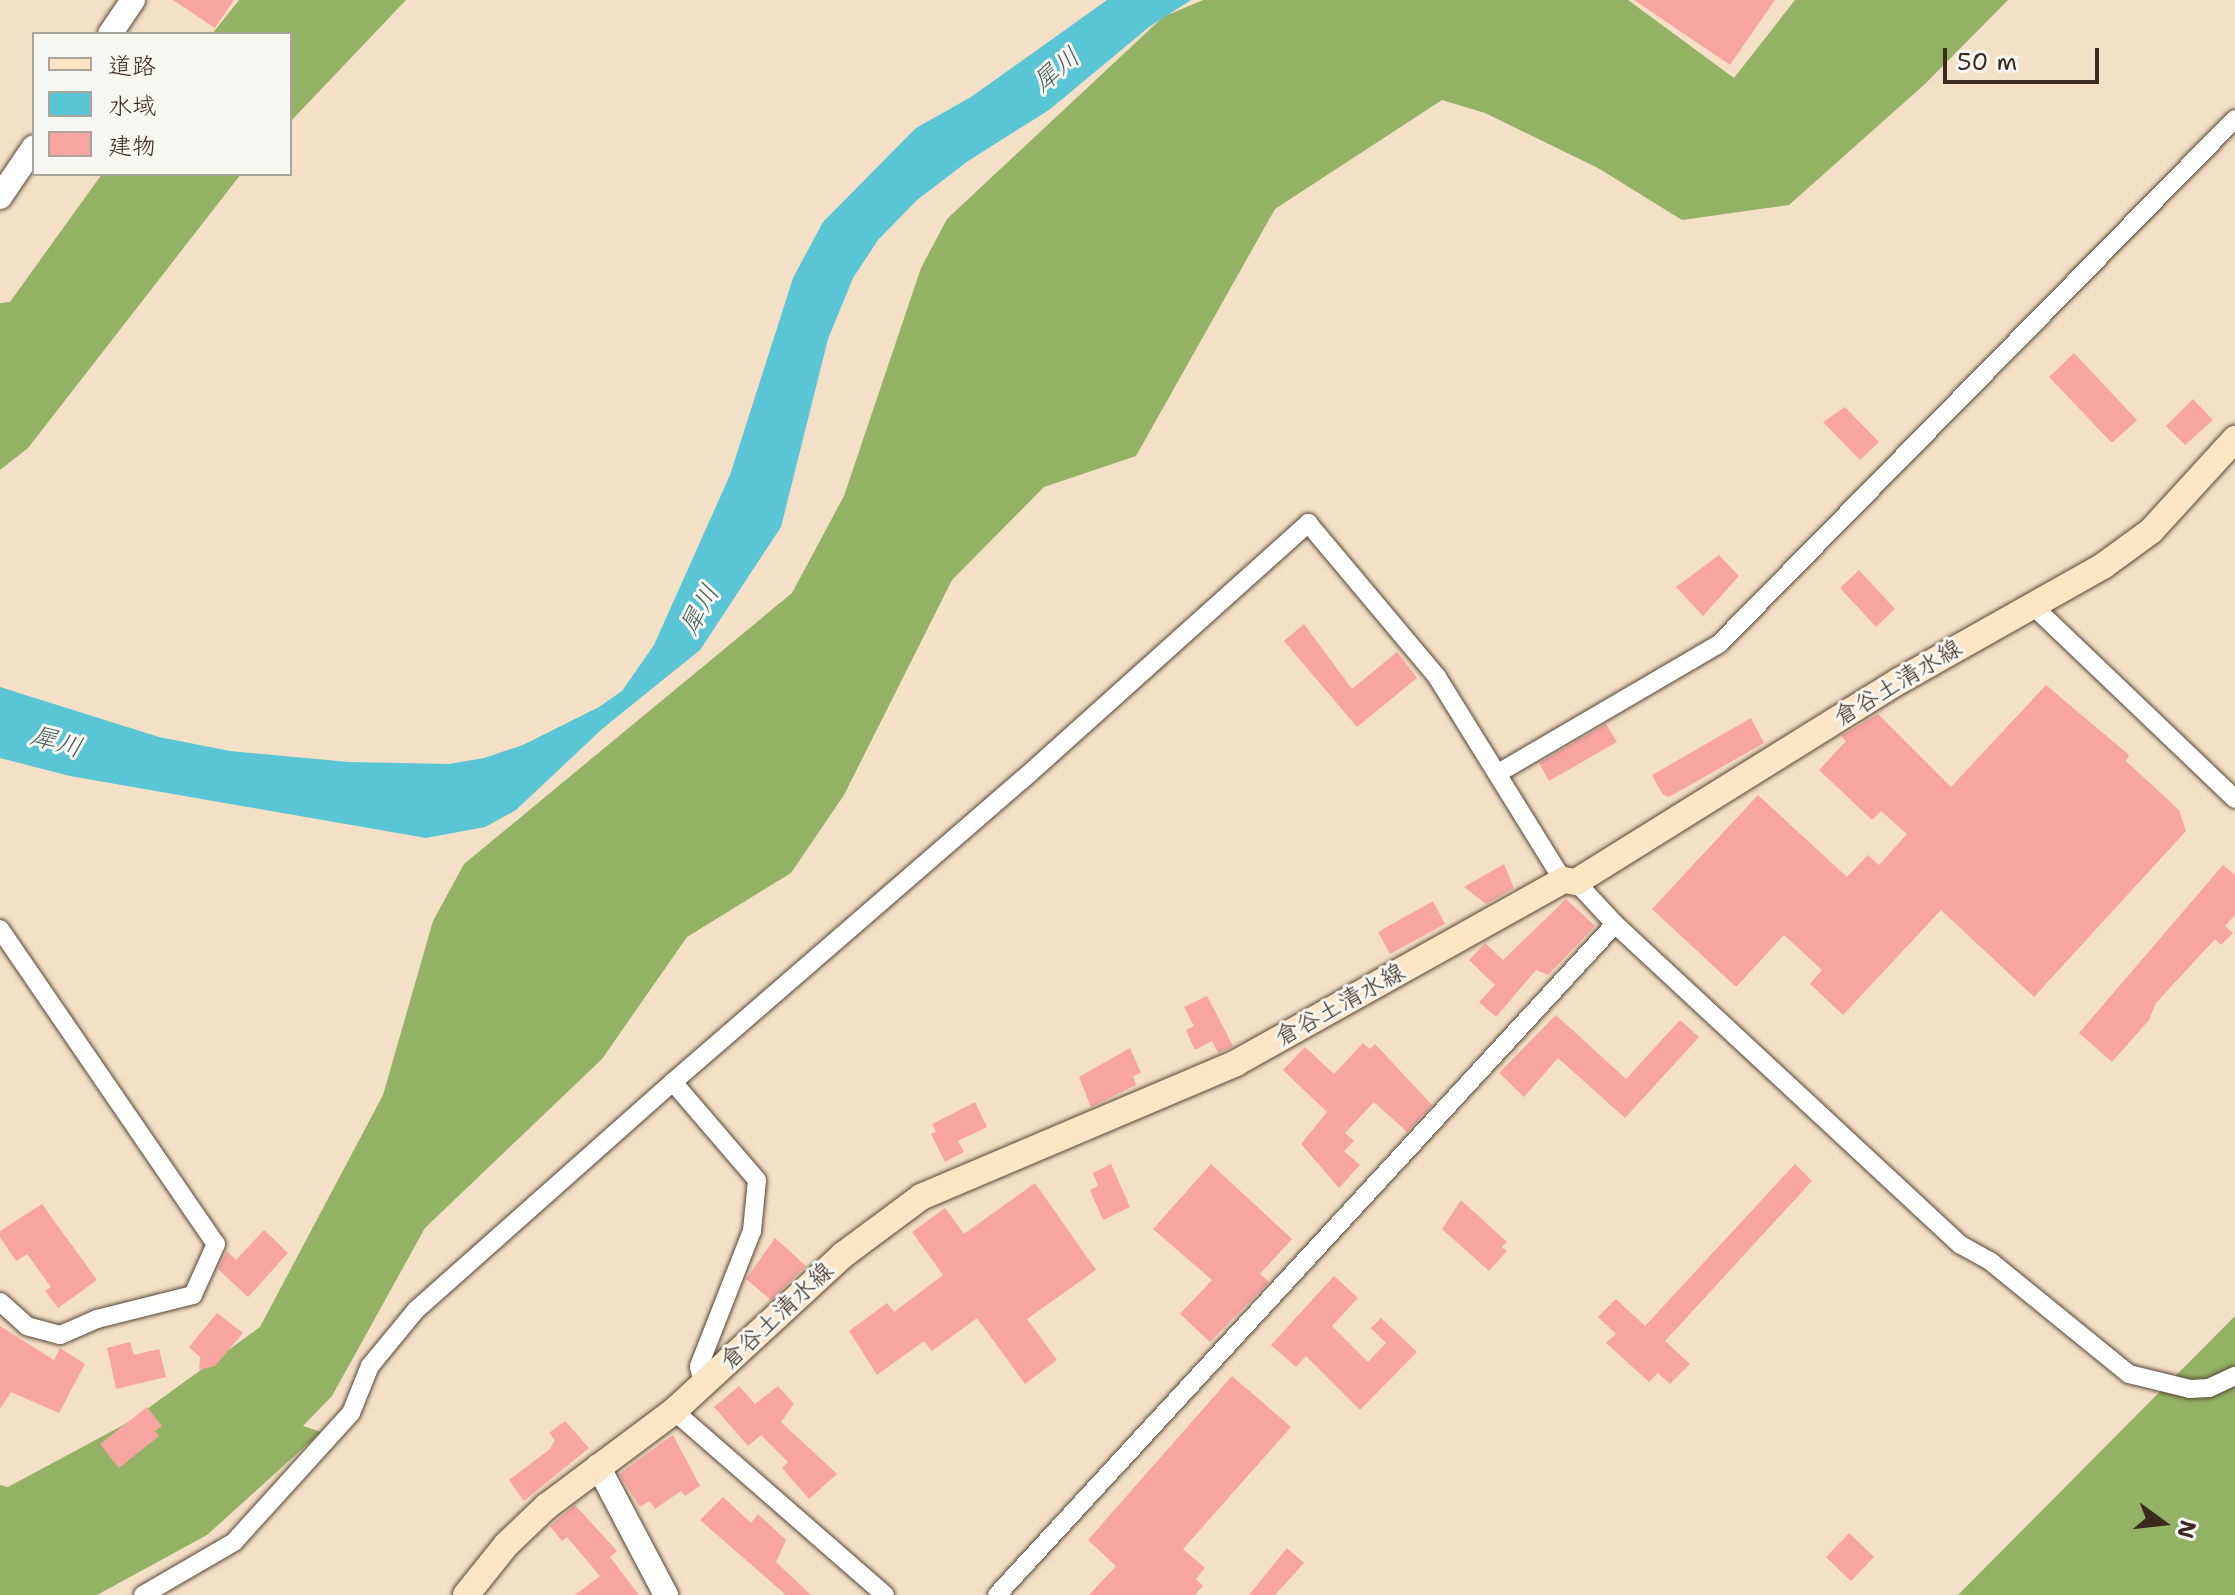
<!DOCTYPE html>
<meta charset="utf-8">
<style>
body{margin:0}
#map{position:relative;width:2235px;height:1595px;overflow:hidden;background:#f4e0c6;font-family:"Shantell Sans","Klee One",sans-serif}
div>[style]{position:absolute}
.forest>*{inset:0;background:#94b265}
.water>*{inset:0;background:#5ac5d4}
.building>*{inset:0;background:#f8a5a2}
.roads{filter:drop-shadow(0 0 2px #574537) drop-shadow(0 0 2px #574537)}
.minor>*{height:18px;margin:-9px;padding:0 9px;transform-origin:9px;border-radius:9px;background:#fff}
.tertiary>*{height:24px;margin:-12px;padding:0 12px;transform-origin:12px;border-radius:12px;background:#fff}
.secondary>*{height:26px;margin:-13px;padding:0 13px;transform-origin:13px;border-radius:13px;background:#fce5c4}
span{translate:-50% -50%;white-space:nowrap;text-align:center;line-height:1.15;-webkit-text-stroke:6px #f6f6f2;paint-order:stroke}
.street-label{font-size:24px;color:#3b2a1e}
.water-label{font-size:26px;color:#445855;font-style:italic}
.legend{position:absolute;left:32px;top:32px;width:260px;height:144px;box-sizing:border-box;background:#f6f6f2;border:2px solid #aba49d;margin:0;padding:10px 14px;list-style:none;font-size:24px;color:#3b2a1e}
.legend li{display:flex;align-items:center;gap:16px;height:40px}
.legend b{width:40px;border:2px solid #aba49d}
.north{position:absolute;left:2123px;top:1483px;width:80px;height:80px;-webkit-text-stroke:6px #f6f6f2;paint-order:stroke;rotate:105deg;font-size:22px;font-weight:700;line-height:32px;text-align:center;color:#3b2a1e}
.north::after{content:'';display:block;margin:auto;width:28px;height:36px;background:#3b2a1e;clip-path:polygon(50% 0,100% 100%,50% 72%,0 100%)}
.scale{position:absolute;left:1943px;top:48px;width:156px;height:36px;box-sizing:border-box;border:4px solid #3b2a1e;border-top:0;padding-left:10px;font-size:24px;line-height:28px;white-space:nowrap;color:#3b2a1e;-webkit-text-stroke:6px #f6f6f2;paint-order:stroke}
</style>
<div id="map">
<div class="forest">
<i style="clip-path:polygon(239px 0,406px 0,290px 122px,290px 34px,212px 34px)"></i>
<i style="clip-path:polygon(1203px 0,1628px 0,1734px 78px,1795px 0,2008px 0,1925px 84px,1789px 205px,1682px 220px,1598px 168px,1485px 113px,1442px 100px,1275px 209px,1136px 456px,1044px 487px,952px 580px,844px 795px,791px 873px,687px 937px,602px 1059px,425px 1228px,332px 1396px,303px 1426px,321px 1432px,207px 1535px,97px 1595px,0 1595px,0 1485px,8px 1487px,129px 1422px,260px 1327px,383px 1095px,433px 921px,464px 864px,792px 593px,844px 496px,921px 268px,947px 219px,1163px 17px)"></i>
<i style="clip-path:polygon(102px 174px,241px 174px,28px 448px,0 470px,0 303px,10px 302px)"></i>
<i style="clip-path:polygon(2235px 1316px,2235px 1595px,1958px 1595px,2234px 1317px)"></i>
</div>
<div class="water">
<i style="clip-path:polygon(1107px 0,1191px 0,1149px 27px,1049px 110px,968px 161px,917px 200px,878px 240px,853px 278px,828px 339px,781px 527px,700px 650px,602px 729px,516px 810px,485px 827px,426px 838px,70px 776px,0 758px,0 687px,159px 737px,230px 751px,349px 762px,449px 764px,484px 758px,523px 745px,599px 707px,622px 691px,654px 645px,730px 475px,793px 278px,823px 222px,916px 128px,971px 97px)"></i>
</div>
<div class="building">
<i style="clip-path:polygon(173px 0,234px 0,215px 28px)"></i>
<i style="clip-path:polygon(1634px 0,1775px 0,1730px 65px)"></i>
<i style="clip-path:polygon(2074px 353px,2137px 420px,2112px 443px,2049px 377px)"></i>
<i style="clip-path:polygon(2193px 399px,2213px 420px,2185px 445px,2166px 426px)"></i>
<i style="clip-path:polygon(1845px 407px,1879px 442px,1860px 460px,1823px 422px)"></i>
<i style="clip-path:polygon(1719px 555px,1739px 576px,1703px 616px,1676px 587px)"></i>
<i style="clip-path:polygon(1859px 570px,1895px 609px,1876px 627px,1840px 588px)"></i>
<i style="clip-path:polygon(1304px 624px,1352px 689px,1397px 652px,1417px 678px,1357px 727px,1284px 641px)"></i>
<i style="clip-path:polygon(2046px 685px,2129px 755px,2126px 761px,2179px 810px,2186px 831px,2034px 997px,1941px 910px,1843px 1015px,1810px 984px,1822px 970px,1784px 935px,1736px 987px,1652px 909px,1758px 795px,1847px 877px,1868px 855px,1879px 865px,1907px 834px,1881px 811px,1872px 820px,1819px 770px,1846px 741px,1841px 736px,1878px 714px,1951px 787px)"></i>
<i style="clip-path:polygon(1751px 718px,1764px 743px,1669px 797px,1663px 795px,1652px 775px)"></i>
<i style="clip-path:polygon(1606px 724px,1617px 742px,1549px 781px,1539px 763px)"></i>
<i style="clip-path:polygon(1504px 864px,1514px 888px,1486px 904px,1464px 887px)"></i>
<i style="clip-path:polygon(2223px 865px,2235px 875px,2235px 915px,2225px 926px,2233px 933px,2221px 945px,2215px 939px,2156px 1003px,2149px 1020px,2112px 1062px,2079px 1033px)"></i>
<i style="clip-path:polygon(1566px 899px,1595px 926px,1548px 975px,1536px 970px,1496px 1017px,1479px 1002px,1495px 985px,1469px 960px,1485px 943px,1503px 960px)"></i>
<i style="clip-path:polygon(1433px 901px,1445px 924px,1390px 954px,1378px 932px)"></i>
<i style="clip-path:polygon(1207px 996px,1233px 1046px,1218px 1053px,1212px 1041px,1195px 1050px,1186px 1030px,1194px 1026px,1184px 1007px)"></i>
<i style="clip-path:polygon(1556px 1015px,1626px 1079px,1680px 1020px,1699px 1037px,1625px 1118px,1558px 1058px,1524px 1097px,1499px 1073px)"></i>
<i style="clip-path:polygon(1363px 1043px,1370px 1049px,1375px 1044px,1432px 1105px,1407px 1132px,1374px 1102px,1345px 1133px,1354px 1141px,1344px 1151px,1360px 1165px,1339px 1188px,1301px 1144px,1327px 1112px,1283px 1070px,1305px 1047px,1334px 1074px)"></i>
<i style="clip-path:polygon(1130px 1048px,1141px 1073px,1133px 1076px,1136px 1085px,1091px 1107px,1079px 1077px)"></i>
<i style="clip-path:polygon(975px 1102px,987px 1127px,958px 1141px,964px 1152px,945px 1162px,931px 1134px,936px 1132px,932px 1124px)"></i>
<i style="clip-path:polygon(1111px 1164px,1130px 1207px,1103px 1220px,1090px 1190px,1098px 1186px,1093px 1173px)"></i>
<i style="clip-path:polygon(1211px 1164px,1292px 1239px,1260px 1274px,1269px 1282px,1210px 1342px,1180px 1314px,1212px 1280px,1153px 1229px)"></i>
<i style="clip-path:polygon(1795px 1164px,1812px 1181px,1665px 1341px,1690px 1364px,1670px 1384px,1658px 1373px,1649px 1382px,1606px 1343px,1616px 1334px,1598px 1317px,1616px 1299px,1645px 1326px)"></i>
<i style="clip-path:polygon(1035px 1183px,1096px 1270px,1027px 1319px,1057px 1360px,1025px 1384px,977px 1318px,932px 1351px,924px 1341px,877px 1375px,849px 1331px,887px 1303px,894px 1312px,943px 1275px,912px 1232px,945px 1208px,964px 1234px)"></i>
<i style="clip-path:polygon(1461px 1200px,1507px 1242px,1502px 1247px,1507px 1251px,1489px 1271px,1442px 1229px)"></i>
<i style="clip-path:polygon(42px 1204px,97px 1280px,58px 1308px,45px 1291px,51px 1287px,27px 1254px,16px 1261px,0 1237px,0 1231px)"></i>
<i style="clip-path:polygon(264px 1230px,288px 1253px,248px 1297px,218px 1269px,227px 1251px,236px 1260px)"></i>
<i style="clip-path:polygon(775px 1238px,806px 1266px,771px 1300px,746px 1279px)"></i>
<i style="clip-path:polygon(1334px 1276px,1358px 1298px,1332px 1326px,1368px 1362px,1386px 1343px,1371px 1328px,1381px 1318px,1417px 1352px,1360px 1410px,1306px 1356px,1296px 1367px,1271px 1345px)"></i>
<i style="clip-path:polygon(217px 1313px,243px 1333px,215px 1366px,199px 1370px,200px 1357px,189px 1347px)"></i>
<i style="clip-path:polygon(0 1326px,54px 1360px,60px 1348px,85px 1364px,59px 1413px,11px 1392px,0 1409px)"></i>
<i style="clip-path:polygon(130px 1342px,134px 1355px,159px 1349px,166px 1377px,116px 1389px,107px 1348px)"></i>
<i style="clip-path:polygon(1232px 1376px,1291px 1427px,1183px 1549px,1205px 1568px,1196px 1579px,1203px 1586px,1195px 1595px,1089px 1595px,1116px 1566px,1088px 1540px)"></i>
<i style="clip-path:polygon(739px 1386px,755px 1404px,778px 1386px,794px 1404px,781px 1422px,837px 1474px,809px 1499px,782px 1468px,788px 1462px,761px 1435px,748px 1446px,714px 1407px)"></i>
<i style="clip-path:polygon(147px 1407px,162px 1426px,155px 1431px,159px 1436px,119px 1468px,100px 1444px)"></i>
<i style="clip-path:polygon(565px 1421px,589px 1448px,524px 1501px,509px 1480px,550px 1449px,555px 1440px,549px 1433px)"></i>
<i style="clip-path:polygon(673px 1435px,700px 1486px,685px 1496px,681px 1491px,655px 1509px,650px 1501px,640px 1507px,619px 1474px)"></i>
<i style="clip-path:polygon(723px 1497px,751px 1523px,758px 1514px,786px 1540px,776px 1562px,811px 1595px,786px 1595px,700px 1520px)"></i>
<i style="clip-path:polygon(575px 1505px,617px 1551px,610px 1557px,639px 1595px,575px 1595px,600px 1576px,567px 1537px,562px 1541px,550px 1526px)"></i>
<i style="clip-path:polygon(1849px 1533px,1874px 1557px,1851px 1581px,1826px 1557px)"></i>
<i style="clip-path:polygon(1287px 1548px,1304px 1563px,1275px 1595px,1249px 1595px)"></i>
</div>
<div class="roads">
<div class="minor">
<i style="left:2031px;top:604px;width:282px;rotate:43.7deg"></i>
<i style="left:1500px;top:772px;width:254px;rotate:-30.3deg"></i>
<i style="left:1719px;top:644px;width:736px;rotate:-45.5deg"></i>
<i style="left:1576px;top:882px;width:57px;rotate:47.1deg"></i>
<i style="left:1615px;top:924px;width:472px;rotate:42.9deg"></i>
<i style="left:1961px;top:1245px;width:33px;rotate:29deg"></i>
<i style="left:1990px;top:1261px;width:179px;rotate:39.1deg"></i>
<i style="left:2129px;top:1374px;width:63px;rotate:13.8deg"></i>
<i style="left:2190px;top:1389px;width:19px;rotate:-3deg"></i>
<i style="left:2209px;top:1388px;width:29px;rotate:-25deg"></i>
<i style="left:0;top:929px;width:382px;rotate:55.6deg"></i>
<i style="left:216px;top:1244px;width:56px;rotate:114.3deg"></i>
<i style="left:193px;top:1295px;width:99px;rotate:166deg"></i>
<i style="left:97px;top:1319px;width:40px;rotate:156.6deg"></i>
<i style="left:60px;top:1335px;width:34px;rotate:-165deg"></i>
<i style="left:27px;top:1326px;width:36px;rotate:-138deg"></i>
<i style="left:703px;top:1384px;width:18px;rotate:-103deg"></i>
<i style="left:699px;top:1366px;width:145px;rotate:-68.6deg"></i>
<i style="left:752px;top:1231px;width:51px;rotate:-84.4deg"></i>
<i style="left:757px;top:1180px;width:129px;rotate:-130.6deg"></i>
<i style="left:673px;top:1082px;width:462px;rotate:-40.9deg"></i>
<i style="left:1022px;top:780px;width:385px;rotate:-41.9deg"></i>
<i style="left:1308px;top:523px;width:201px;rotate:50deg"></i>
<i style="left:1437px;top:677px;width:239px;rotate:58.2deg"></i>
<i style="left:674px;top:1411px;width:280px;rotate:41.1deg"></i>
<i style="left:143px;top:1595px;width:105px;rotate:-30.2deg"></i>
<i style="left:234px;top:1542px;width:174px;rotate:-47.8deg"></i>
<i style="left:351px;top:1413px;width:51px;rotate:-68deg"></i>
<i style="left:370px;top:1366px;width:72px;rotate:-50.6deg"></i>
<i style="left:416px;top:1310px;width:344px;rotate:-41.6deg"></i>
<i style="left:997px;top:1595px;width:912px;rotate:-47.35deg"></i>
</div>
<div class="tertiary">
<i style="left:110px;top:34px;width:41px;rotate:-55.9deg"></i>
<i style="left:0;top:197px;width:60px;rotate:-55.8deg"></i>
<i style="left:598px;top:1466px;width:146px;rotate:62.2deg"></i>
</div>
<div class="secondary">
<i style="left:466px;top:1595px;width:64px;rotate:-51.3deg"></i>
<i style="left:506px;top:1545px;width:57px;rotate:-43.6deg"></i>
<i style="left:547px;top:1506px;width:159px;rotate:-36.8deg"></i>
<i style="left:674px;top:1411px;width:230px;rotate:-42.7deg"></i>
<i style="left:843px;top:1255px;width:97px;rotate:-36.6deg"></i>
<i style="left:921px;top:1197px;width:342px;rotate:-23deg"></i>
<i style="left:1236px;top:1063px;width:375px;rotate:-29.2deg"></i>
<i style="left:1563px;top:880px;width:13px;rotate:9deg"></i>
<i style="left:1576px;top:882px;width:380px;rotate:-31.9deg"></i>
<i style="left:1899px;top:681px;width:234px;rotate:-29.4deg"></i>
<i style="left:2103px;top:566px;width:59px;rotate:-36.1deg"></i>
<i style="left:2151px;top:531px;width:125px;rotate:-47.6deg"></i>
</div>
</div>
<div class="street-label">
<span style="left:1898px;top:683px;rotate:-31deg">倉谷土清水線</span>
<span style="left:1340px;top:1005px;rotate:-29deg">倉谷土清水線</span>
<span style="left:777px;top:1316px;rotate:-43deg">倉谷土清水線</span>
</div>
<div class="water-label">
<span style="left:1056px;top:69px;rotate:-40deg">犀川</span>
<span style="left:699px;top:609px;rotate:-61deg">犀川</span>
<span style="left:57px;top:741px;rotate:16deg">犀川</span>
</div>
<ul class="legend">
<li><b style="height:10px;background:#fce5c4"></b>道路</li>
<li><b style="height:22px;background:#5ac5d4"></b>水域</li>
<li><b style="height:22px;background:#f8a5a2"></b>建物</li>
</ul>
<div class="north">N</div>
<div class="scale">50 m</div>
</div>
